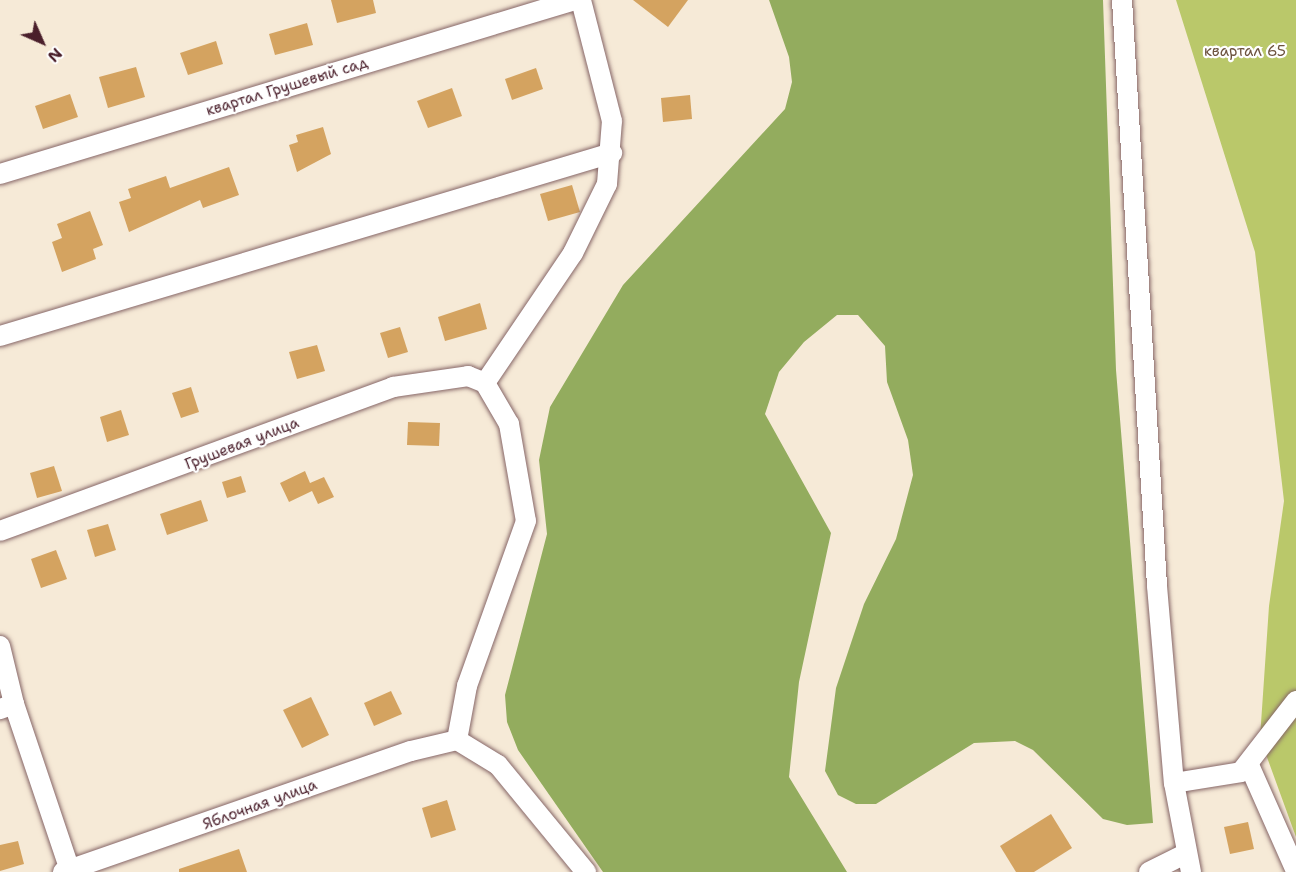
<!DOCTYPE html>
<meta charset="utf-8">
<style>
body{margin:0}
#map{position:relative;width:1296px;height:872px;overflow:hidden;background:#f6ead7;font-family:"Shantell Sans",sans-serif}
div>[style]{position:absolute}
.green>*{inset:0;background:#bac86a}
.forest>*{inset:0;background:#93ac5e}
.building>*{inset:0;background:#d4a360}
.roads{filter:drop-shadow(0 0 2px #866667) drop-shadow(0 0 2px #866667)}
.minor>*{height:20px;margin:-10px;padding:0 10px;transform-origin:10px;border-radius:10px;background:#fff}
span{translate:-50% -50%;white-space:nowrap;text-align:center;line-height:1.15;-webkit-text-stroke:4.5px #fff;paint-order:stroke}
.park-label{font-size:15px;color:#6c523e}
.street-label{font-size:15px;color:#4a1f2b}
.north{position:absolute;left:12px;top:12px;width:60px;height:60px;-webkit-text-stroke:4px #fff;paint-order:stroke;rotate:135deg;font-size:16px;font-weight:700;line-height:24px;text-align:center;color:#4a1f2b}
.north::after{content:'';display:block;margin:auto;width:21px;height:27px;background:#4a1f2b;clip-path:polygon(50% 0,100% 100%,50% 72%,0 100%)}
</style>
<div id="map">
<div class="green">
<i style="clip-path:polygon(1176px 0,1296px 0,1296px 837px,1260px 738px,1269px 606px,1284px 501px,1255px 252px)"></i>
</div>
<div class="forest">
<i style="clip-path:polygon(769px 0,1103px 0,1116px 370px,1153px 823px,1127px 825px,1103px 819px,1033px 750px,1015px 741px,974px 743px,876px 804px,856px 804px,838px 795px,825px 771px,836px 688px,864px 604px,896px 539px,913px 475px,908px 440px,887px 382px,885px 346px,858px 315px,837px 315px,804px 342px,779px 372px,765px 414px,831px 533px,799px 682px,789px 777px,847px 872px,603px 872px,518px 750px,507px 722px,505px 695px,547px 534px,539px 460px,550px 407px,623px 285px,785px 109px,792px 82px,789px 57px)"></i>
</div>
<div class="building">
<i style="clip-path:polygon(331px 0,373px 0,376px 13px,337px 23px)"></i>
<i style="clip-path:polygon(633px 0,688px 0,668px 27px)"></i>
<i style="clip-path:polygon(307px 23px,313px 45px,275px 55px,269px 34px)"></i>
<i style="clip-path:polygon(216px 41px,223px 64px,188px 75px,180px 53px)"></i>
<i style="clip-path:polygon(136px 67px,145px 97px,108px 108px,99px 77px)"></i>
<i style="clip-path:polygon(536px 68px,543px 89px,512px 100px,505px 79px)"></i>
<i style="clip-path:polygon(452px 88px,462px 116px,428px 128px,417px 101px)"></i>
<i style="clip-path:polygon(70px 94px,78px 117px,43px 129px,35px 106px)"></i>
<i style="clip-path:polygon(690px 95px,692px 119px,663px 122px,661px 98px)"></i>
<i style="clip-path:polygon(323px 127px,331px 154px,297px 172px,289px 145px,298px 142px,296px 135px)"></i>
<i style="clip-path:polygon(229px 167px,239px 195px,203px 208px,200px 200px,129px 232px,119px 202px,131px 198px,128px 189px,166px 176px,170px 188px)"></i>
<i style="clip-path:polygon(572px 185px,580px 212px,548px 221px,540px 194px)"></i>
<i style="clip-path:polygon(90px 211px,103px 245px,93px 249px,96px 259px,62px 272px,52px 242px,62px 238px,57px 224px)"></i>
<i style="clip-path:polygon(480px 303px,487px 329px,445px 341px,438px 317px)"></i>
<i style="clip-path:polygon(400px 327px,408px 352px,388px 358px,380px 333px)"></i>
<i style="clip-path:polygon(317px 345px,325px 371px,297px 379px,289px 352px)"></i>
<i style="clip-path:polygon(191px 387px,199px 412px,181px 418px,172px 393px)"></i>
<i style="clip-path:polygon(121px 410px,129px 435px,107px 442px,100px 417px)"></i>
<i style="clip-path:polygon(408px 422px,440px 423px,439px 446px,407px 445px)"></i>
<i style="clip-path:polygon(54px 466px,62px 491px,37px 498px,30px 473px)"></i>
<i style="clip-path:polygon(305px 471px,310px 483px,324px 477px,334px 497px,318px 504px,312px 491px,289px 502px,280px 483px)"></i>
<i style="clip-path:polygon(241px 476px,246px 492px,227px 498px,222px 482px)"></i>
<i style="clip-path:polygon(201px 500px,208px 521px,167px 535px,160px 514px)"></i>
<i style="clip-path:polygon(108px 524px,116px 550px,95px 557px,87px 530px)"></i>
<i style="clip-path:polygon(56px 550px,67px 579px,41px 588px,31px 559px)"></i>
<i style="clip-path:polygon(391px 691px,402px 714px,374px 726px,364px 703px)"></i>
<i style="clip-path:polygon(311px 697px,329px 735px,302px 748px,283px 710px)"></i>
<i style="clip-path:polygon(447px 800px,456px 830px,431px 838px,422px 808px)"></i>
<i style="clip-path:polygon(1051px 814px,1072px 848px,1034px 872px,1016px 872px,1000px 846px)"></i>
<i style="clip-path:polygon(1248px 822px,1254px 849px,1230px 854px,1224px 827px)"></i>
<i style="clip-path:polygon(18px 841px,24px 864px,0 871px,0 845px)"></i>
<i style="clip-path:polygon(239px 849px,247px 872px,179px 872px,179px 869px)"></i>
</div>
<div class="roads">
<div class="minor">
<i style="left:1122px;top:0;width:587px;rotate:86.58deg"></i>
<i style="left:1157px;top:586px;width:198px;rotate:85.1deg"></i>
<i style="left:1174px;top:783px;width:91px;rotate:79.2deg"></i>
<i style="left:0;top:174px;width:601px;rotate:-16.84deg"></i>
<i style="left:0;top:336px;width:639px;rotate:-16.65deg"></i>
<i style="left:485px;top:383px;width:157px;rotate:-55.9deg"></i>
<i style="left:573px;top:253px;width:77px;rotate:-63.8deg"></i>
<i style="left:607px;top:184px;width:63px;rotate:-85.5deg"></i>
<i style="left:612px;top:121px;width:125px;rotate:-104.4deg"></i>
<i style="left:0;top:531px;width:419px;rotate:-20.1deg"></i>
<i style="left:393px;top:387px;width:76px;rotate:-8.3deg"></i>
<i style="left:468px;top:376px;width:18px;rotate:22deg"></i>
<i style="left:485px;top:383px;width:48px;rotate:59.7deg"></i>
<i style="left:509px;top:424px;width:98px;rotate:80.1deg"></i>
<i style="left:526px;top:521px;width:175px;rotate:109.7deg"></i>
<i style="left:467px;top:686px;width:55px;rotate:100.5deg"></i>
<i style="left:0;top:646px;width:60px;rotate:76.4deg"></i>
<i style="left:14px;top:704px;width:15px;rotate:160deg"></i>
<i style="left:14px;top:704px;width:175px;rotate:71.4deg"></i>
<i style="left:457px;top:740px;width:48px;rotate:31.4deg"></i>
<i style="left:498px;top:765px;width:139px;rotate:50.6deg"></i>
<i style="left:1249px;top:765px;width:116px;rotate:66.1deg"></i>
<i style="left:1174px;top:783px;width:68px;rotate:-9.3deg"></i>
<i style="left:1241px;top:772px;width:90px;rotate:-52.2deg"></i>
<i style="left:63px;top:872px;width:368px;rotate:-19.2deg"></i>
<i style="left:411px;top:751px;width:47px;rotate:-13.4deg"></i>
<i style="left:1149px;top:872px;width:40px;rotate:-26.6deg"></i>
</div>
</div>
<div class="park-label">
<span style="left:1245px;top:52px">квартал 65</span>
</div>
<div class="street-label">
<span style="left:287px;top:87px;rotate:-17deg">квартал Грушевый сад</span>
<span style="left:242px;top:444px;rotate:-21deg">Грушевая улица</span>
<span style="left:260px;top:805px;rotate:-20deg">Яблочная улица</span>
</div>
<div class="north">N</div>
</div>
